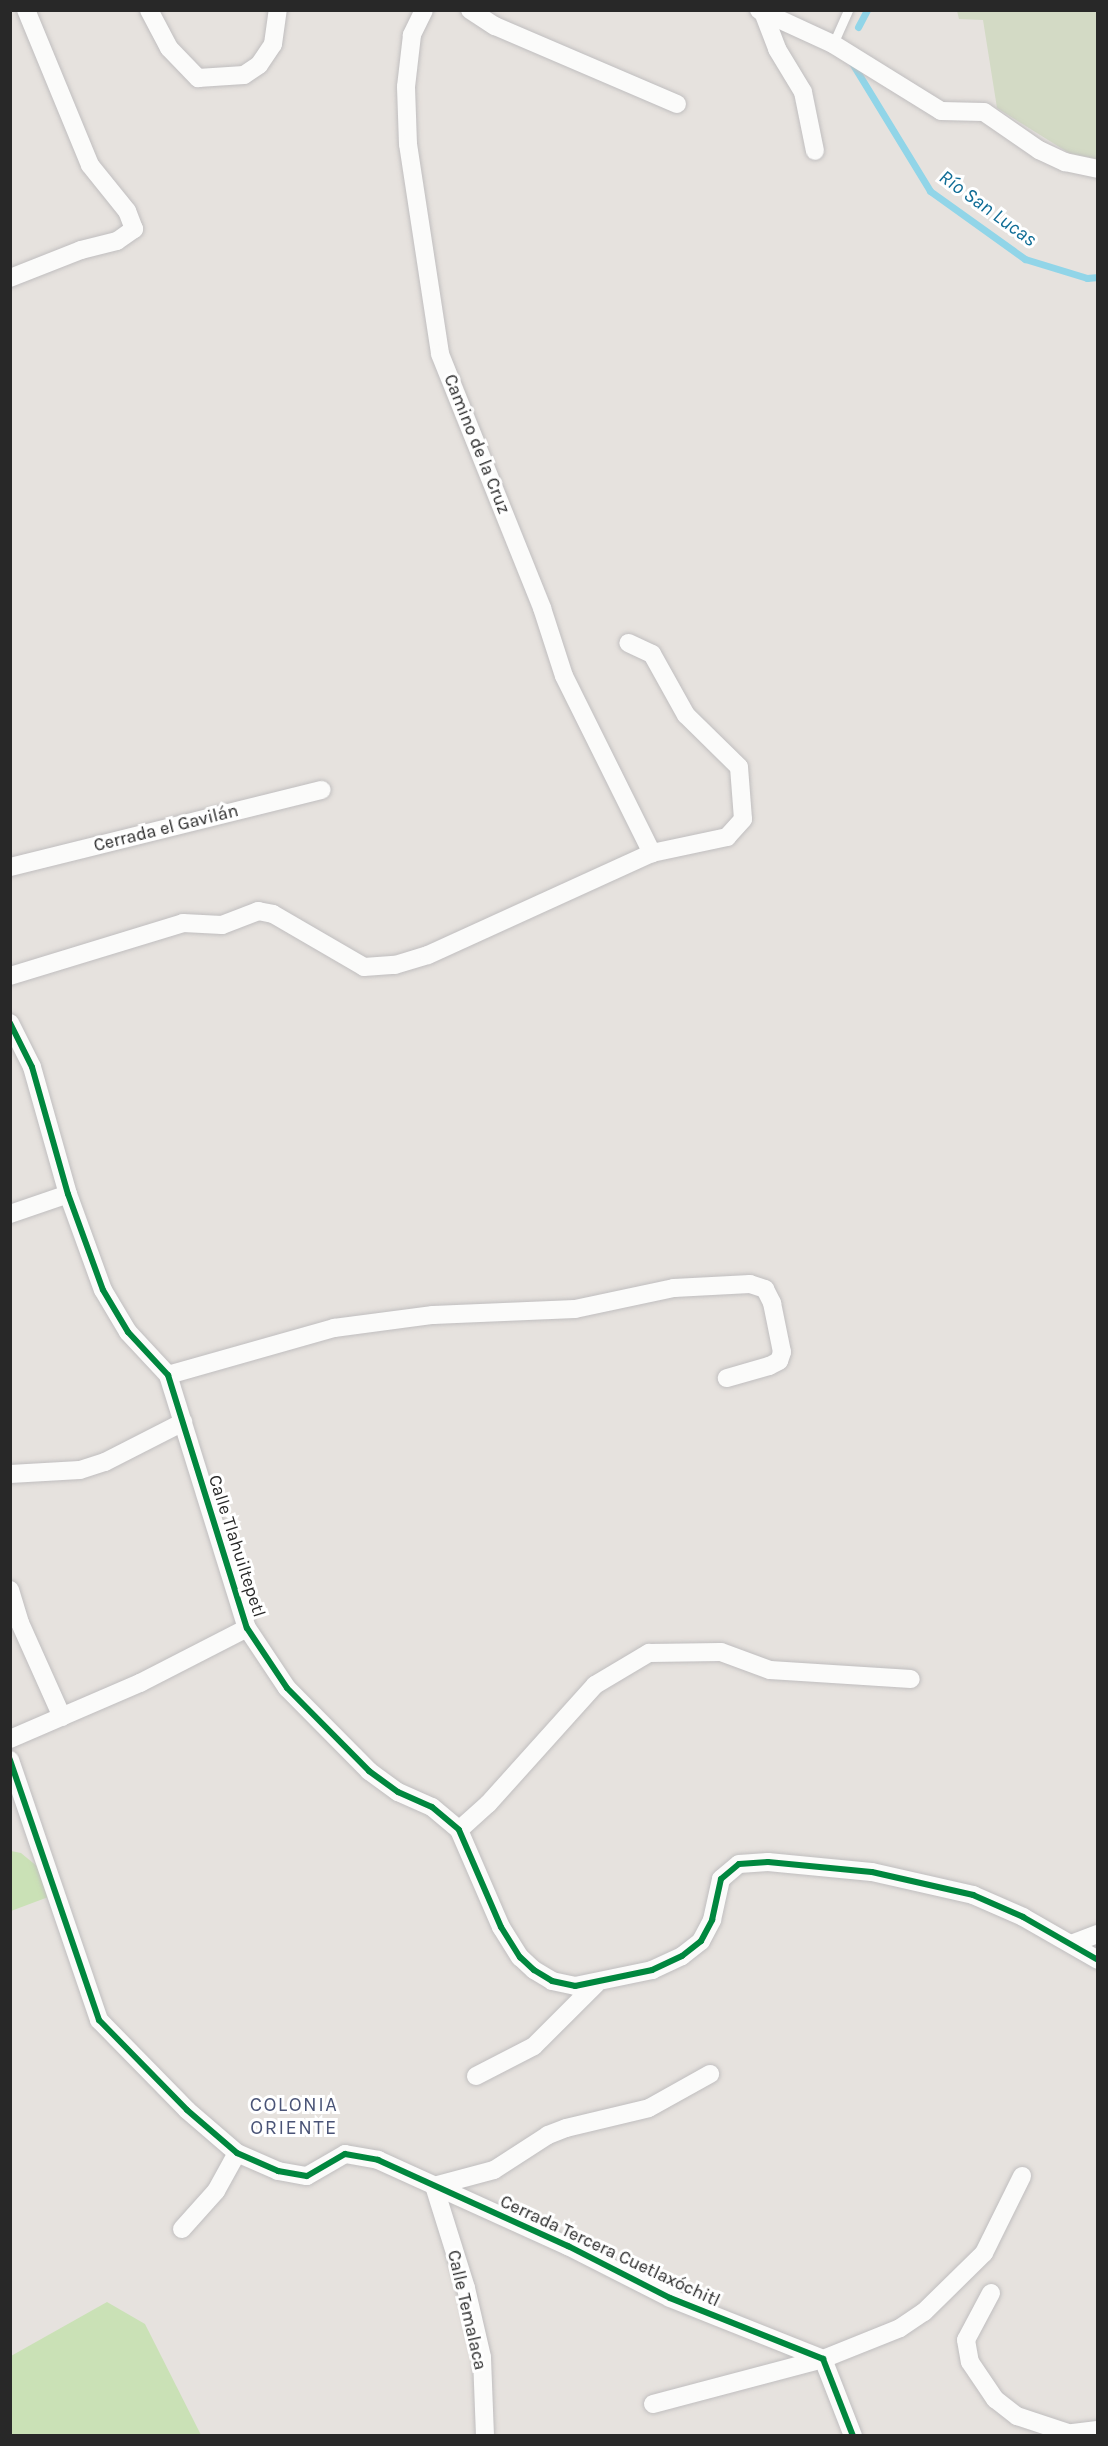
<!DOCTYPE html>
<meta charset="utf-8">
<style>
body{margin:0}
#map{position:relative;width:1108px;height:2446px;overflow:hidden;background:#e6e2de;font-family:Karla,sans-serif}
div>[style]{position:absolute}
.green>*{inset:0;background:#cae1b6}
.cemetery>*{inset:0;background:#d3dac5}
.stream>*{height:7px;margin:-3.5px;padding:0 3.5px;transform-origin:3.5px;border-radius:3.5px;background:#91d5e8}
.roads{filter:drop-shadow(0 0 2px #c0bebf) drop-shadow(0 0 2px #c0bebf)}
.service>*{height:9px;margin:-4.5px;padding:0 4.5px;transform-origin:4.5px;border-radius:4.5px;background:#fbfbfa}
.minor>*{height:18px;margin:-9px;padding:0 9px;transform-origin:9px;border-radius:9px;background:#fbfbfa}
.tertiary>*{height:22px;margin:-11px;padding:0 11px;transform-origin:11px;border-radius:11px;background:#fbfbfa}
.cycleway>*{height:6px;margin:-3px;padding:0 3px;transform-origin:3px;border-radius:3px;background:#00873e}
span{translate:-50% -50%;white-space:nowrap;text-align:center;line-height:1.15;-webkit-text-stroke:6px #fff;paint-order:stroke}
.street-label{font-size:18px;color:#282828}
.water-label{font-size:20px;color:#0f6c95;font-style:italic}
.neighbourhood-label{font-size:20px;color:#4a5477;letter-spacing:1.5px}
.frame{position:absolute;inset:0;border:12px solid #282828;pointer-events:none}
</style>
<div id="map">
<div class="green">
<i style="clip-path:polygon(11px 1851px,21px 1853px,44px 1872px,51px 1896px,11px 1911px)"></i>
<i style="clip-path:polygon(107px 2302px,145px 2324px,201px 2435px,11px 2435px,11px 2356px)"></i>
</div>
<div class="cemetery">
<i style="clip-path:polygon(957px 11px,1097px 11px,1097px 159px,1069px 153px,997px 108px,983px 20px,959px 19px)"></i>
</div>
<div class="stream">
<i style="left:858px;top:27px;width:19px;rotate:-62deg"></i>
<i style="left:852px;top:63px;width:150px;rotate:58.6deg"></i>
<i style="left:930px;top:191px;width:117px;rotate:35.6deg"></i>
<i style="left:1025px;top:259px;width:65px;rotate:17deg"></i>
<i style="left:1087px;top:278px;width:11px;rotate:-5deg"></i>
</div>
<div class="roads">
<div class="service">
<i style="left:833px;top:44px;width:37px;rotate:-66deg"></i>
</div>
<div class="minor">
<i style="left:149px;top:10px;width:43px;rotate:62.2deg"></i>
<i style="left:169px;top:48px;width:42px;rotate:46deg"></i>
<i style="left:198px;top:78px;width:46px;rotate:-3.7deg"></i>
<i style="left:244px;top:75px;width:18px;rotate:-34deg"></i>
<i style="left:259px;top:65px;width:25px;rotate:-56deg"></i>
<i style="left:273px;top:44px;width:34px;rotate:-82deg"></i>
<i style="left:424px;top:10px;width:28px;rotate:116deg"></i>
<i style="left:412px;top:35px;width:52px;rotate:96.6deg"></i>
<i style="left:406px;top:87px;width:57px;rotate:88deg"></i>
<i style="left:408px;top:144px;width:212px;rotate:81.3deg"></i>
<i style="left:440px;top:354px;width:274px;rotate:68.1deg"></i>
<i style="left:542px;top:608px;width:71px;rotate:72.1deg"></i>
<i style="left:564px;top:676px;width:198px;rotate:63.6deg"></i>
<i style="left:470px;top:10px;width:30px;rotate:33deg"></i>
<i style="left:495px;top:26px;width:198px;rotate:23.2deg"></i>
<i style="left:759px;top:10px;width:81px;rotate:24.7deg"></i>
<i style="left:833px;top:44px;width:127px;rotate:31.8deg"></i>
<i style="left:941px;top:111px;width:43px;rotate:1.3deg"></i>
<i style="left:984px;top:112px;width:67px;rotate:34.6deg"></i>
<i style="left:1039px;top:150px;width:29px;rotate:25deg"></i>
<i style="left:1065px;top:162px;width:34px;rotate:12deg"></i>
<i style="left:763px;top:12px;width:40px;rotate:69deg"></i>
<i style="left:777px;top:49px;width:50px;rotate:58.8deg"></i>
<i style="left:803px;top:92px;width:60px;rotate:78.5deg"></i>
<i style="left:10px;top:278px;width:76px;rotate:-21.5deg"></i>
<i style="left:81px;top:250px;width:37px;rotate:-14deg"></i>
<i style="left:117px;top:241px;width:21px;rotate:-35deg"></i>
<i style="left:134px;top:229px;width:19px;rotate:-111deg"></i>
<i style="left:127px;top:211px;width:59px;rotate:-128.8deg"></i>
<i style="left:90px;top:165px;width:168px;rotate:-112.4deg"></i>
<i style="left:10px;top:867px;width:321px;rotate:-13.9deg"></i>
<i style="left:10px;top:976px;width:181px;rotate:-17deg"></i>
<i style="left:183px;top:923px;width:39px;rotate:3deg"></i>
<i style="left:222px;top:925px;width:39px;rotate:-21deg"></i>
<i style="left:258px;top:911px;width:15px;rotate:11deg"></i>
<i style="left:273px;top:914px;width:105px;rotate:30.2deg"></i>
<i style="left:364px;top:967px;width:31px;rotate:-4deg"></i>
<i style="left:395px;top:965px;width:34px;rotate:-17deg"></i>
<i style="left:428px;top:955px;width:246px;rotate:-24.5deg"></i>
<i style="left:652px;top:853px;width:77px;rotate:-12deg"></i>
<i style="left:727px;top:837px;width:24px;rotate:-48deg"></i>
<i style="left:743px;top:819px;width:52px;rotate:-94.4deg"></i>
<i style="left:739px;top:767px;width:74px;rotate:-135.5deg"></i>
<i style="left:686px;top:715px;width:70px;rotate:-119.1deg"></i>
<i style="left:652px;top:654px;width:26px;rotate:-155deg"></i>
<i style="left:10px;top:1023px;width:49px;rotate:63.4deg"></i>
<i style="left:32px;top:1067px;width:132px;rotate:74.2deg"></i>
<i style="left:68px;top:1194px;width:102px;rotate:70deg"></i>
<i style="left:103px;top:1290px;width:49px;rotate:59.2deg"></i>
<i style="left:128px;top:1332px;width:59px;rotate:47.1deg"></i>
<i style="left:168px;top:1375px;width:265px;rotate:72.7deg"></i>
<i style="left:247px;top:1628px;width:72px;rotate:56.3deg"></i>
<i style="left:287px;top:1688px;width:117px;rotate:45.3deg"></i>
<i style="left:369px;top:1771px;width:36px;rotate:36deg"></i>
<i style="left:398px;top:1792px;width:37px;rotate:24deg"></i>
<i style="left:432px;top:1807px;width:35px;rotate:40deg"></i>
<i style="left:459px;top:1830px;width:106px;rotate:66.6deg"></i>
<i style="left:501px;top:1927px;width:36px;rotate:58deg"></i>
<i style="left:520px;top:1957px;width:19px;rotate:43deg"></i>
<i style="left:534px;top:1970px;width:21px;rotate:31deg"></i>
<i style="left:552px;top:1981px;width:24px;rotate:12deg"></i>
<i style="left:575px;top:1986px;width:79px;rotate:-11.7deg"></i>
<i style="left:652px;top:1970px;width:33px;rotate:-25deg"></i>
<i style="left:682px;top:1956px;width:24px;rotate:-38deg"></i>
<i style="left:701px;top:1941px;width:24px;rotate:-62deg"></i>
<i style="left:712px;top:1920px;width:42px;rotate:-77.6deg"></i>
<i style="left:721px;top:1879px;width:23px;rotate:-40deg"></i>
<i style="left:739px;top:1864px;width:29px;rotate:-4deg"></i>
<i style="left:768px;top:1862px;width:104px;rotate:5.5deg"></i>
<i style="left:872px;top:1872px;width:104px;rotate:12.8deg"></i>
<i style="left:973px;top:1895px;width:55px;rotate:23.7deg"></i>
<i style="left:1023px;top:1917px;width:86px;rotate:29.8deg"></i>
<i style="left:10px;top:1214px;width:61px;rotate:-19deg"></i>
<i style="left:168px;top:1375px;width:173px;rotate:-15.8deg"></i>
<i style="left:334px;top:1328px;width:100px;rotate:-7.5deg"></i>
<i style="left:433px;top:1315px;width:142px;rotate:-2.4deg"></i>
<i style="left:575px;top:1309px;width:101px;rotate:-12deg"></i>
<i style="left:674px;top:1288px;width:76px;rotate:-3deg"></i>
<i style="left:750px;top:1284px;width:16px;rotate:18deg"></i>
<i style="left:765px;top:1289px;width:16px;rotate:63deg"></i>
<i style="left:772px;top:1303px;width:50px;rotate:78.5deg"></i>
<i style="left:782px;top:1352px;width:9px;rotate:108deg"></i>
<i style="left:779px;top:1361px;width:11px;rotate:153deg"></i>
<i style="left:769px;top:1366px;width:44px;rotate:164.1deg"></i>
<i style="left:10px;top:1474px;width:70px;rotate:-3.3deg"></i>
<i style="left:80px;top:1470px;width:26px;rotate:-18deg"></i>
<i style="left:105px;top:1462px;width:88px;rotate:-27.1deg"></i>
<i style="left:10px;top:1590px;width:34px;rotate:73deg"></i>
<i style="left:20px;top:1623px;width:103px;rotate:65.9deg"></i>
<i style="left:10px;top:1739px;width:142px;rotate:-23.3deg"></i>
<i style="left:140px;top:1683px;width:120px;rotate:-27.2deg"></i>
<i style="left:10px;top:1760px;width:275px;rotate:71.1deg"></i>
<i style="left:99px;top:2020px;width:126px;rotate:45.6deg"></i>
<i style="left:187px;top:2110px;width:66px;rotate:40.7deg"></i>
<i style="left:237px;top:2153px;width:45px;rotate:23.7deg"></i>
<i style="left:278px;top:2171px;width:29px;rotate:10deg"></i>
<i style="left:307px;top:2176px;width:44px;rotate:-30.1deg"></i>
<i style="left:345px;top:2154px;width:34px;rotate:10deg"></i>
<i style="left:378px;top:2160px;width:209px;rotate:24.4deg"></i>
<i style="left:568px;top:2246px;width:114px;rotate:27deg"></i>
<i style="left:670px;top:2298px;width:165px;rotate:21.7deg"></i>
<i style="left:823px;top:2359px;width:83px;rotate:68.7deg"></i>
<i style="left:459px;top:1830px;width:39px;rotate:-42deg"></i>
<i style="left:488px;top:1804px;width:160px;rotate:-48deg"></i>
<i style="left:595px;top:1685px;width:63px;rotate:-30.7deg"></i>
<i style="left:649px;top:1653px;width:72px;rotate:-0.8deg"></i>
<i style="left:721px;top:1652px;width:52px;rotate:20.2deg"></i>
<i style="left:770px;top:1670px;width:141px;rotate:3.7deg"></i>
<i style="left:1074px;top:1943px;width:26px;rotate:-21deg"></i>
<i style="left:476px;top:2076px;width:65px;rotate:-27.3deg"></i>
<i style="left:534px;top:2046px;width:88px;rotate:-45deg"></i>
<i style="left:182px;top:2229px;width:51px;rotate:-48.2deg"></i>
<i style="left:216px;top:2191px;width:43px;rotate:-61.1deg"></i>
<i style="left:991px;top:2293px;width:53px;rotate:118deg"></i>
<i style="left:966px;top:2340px;width:22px;rotate:80deg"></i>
<i style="left:970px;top:2362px;width:45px;rotate:56deg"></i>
<i style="left:995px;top:2399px;width:28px;rotate:38deg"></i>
<i style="left:1017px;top:2416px;width:54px;rotate:18.4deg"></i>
<i style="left:653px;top:2404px;width:176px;rotate:-14.8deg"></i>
<i style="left:823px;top:2359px;width:83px;rotate:-21.9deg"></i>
<i style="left:900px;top:2328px;width:29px;rotate:-34deg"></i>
<i style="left:924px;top:2312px;width:84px;rotate:-44.5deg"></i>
<i style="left:984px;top:2253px;width:86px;rotate:-63.7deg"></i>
<i style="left:485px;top:2436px;width:79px;rotate:-92.2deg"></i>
<i style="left:482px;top:2357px;width:71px;rotate:-103.1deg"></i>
<i style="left:466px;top:2288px;width:107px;rotate:-107.4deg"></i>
<i style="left:434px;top:2186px;width:62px;rotate:-14.9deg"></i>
<i style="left:494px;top:2170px;width:64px;rotate:-32.9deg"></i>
<i style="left:548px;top:2135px;width:19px;rotate:-21deg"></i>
<i style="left:566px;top:2128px;width:85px;rotate:-13.5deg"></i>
<i style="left:649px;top:2108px;width:70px;rotate:-29.1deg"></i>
</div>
<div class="tertiary">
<i style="left:1065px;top:2436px;width:33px;rotate:-7deg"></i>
</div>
</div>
<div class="cycleway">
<i style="left:10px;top:1023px;width:49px;rotate:63.4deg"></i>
<i style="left:32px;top:1067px;width:132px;rotate:74.2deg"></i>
<i style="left:68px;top:1194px;width:102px;rotate:70deg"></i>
<i style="left:103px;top:1290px;width:49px;rotate:59.2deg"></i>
<i style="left:128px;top:1332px;width:59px;rotate:47.1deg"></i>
<i style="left:168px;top:1375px;width:265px;rotate:72.7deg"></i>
<i style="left:247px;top:1628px;width:72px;rotate:56.3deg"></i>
<i style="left:287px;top:1688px;width:117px;rotate:45.3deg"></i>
<i style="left:369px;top:1771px;width:36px;rotate:36deg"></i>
<i style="left:398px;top:1792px;width:37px;rotate:24deg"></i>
<i style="left:432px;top:1807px;width:35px;rotate:40deg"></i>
<i style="left:459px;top:1830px;width:106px;rotate:66.6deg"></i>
<i style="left:501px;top:1927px;width:36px;rotate:58deg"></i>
<i style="left:520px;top:1957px;width:19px;rotate:43deg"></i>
<i style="left:534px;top:1970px;width:21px;rotate:31deg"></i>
<i style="left:552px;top:1981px;width:24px;rotate:12deg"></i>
<i style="left:575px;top:1986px;width:79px;rotate:-11.7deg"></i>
<i style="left:652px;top:1970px;width:33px;rotate:-25deg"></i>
<i style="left:682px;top:1956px;width:24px;rotate:-38deg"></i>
<i style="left:701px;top:1941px;width:24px;rotate:-62deg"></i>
<i style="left:712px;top:1920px;width:42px;rotate:-77.6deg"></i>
<i style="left:721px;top:1879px;width:23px;rotate:-40deg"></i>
<i style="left:739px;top:1864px;width:29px;rotate:-4deg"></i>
<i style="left:768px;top:1862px;width:104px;rotate:5.5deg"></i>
<i style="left:872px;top:1872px;width:104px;rotate:12.8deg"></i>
<i style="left:973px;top:1895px;width:55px;rotate:23.7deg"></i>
<i style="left:1023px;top:1917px;width:86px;rotate:29.8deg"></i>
<i style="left:10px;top:1760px;width:275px;rotate:71.1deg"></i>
<i style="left:99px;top:2020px;width:126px;rotate:45.6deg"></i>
<i style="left:187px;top:2110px;width:66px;rotate:40.7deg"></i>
<i style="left:237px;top:2153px;width:45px;rotate:23.7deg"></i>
<i style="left:278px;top:2171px;width:29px;rotate:10deg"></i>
<i style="left:307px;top:2176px;width:44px;rotate:-30.1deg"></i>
<i style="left:345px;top:2154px;width:34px;rotate:10deg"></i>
<i style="left:378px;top:2160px;width:209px;rotate:24.4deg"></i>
<i style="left:568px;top:2246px;width:114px;rotate:27deg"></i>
<i style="left:670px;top:2298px;width:165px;rotate:21.7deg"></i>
<i style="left:823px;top:2359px;width:83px;rotate:68.7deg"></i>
</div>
<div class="street-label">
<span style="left:477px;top:444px;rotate:68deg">Camino de la Cruz</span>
<span style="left:166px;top:828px;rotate:-14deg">Cerrada el Gavilán</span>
<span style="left:237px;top:1546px;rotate:72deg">Calle Tlahuiltepetl</span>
<span style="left:610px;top:2251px;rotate:25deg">Cerrada Tercera Cuetlaxóchitl</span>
<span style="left:467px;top:2310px;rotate:77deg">Calle Temalaca</span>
</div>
<div class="water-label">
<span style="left:988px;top:208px;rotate:36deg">Río San Lucas</span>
</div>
<div class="neighbourhood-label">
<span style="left:294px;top:2116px">COLONIA<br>ORIENTE</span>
</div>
<div class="frame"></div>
</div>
